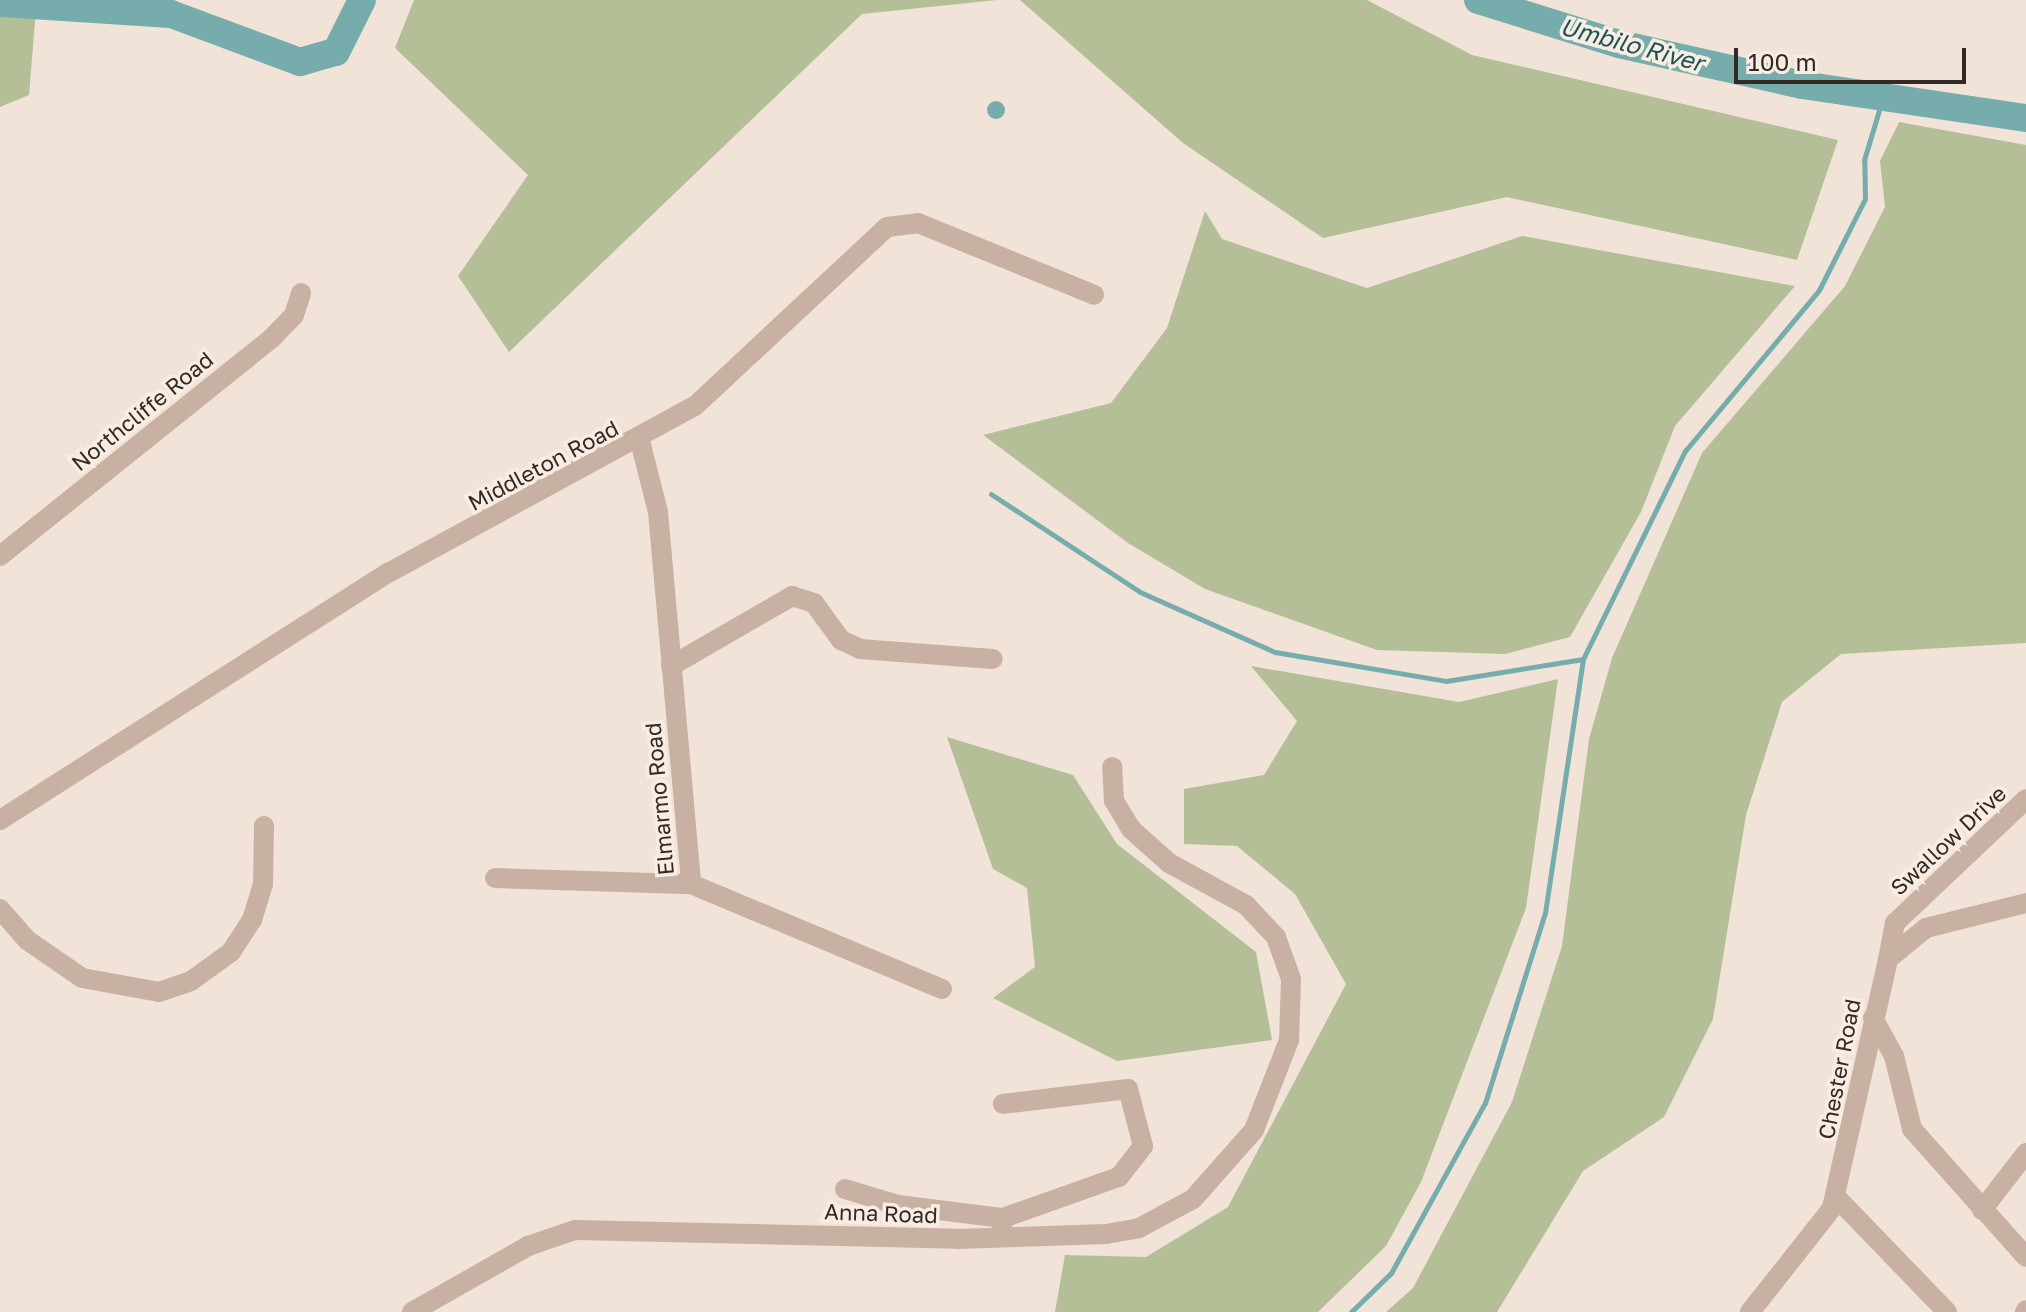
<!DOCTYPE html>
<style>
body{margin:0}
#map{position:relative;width:2026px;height:1312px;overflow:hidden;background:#f1e3d7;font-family:"Golos Text",sans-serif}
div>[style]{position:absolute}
.green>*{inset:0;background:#b5bf97}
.water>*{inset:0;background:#76adac}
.round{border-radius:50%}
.stream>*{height:5px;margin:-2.5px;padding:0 2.5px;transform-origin:2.5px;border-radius:2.5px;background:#76adac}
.river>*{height:28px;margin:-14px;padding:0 14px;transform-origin:14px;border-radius:14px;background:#76adac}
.minor>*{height:20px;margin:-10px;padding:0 10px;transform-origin:10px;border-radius:10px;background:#c8b1a3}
span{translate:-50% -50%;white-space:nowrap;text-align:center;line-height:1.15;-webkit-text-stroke:7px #f9ede3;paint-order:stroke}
.street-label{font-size:22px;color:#332925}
.water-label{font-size:24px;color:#1b5454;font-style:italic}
.scale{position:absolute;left:1734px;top:48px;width:232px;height:36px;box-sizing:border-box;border:4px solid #332925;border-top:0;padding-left:10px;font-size:24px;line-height:28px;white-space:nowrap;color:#332925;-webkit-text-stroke:6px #f9ede3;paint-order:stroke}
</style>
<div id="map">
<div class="green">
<i style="clip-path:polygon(414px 0,997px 0,862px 14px,509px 352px,458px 276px,528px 175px,395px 48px)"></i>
<i style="clip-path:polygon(1020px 0,1367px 0,1472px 55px,1838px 140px,1797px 260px,1507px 197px,1323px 238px,1183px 143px)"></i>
<i style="clip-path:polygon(36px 10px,29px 95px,0 107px,0 13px)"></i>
<i style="clip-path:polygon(1899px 122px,2026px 145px,2026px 643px,1841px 654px,1782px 702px,1746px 815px,1713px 1019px,1664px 1117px,1583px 1171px,1497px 1312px,1386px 1312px,1413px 1288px,1512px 1102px,1562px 946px,1589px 739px,1612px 658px,1702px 453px,1845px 286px,1885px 207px,1880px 161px)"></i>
<i style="clip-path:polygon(1205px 211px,1222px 239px,1367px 288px,1522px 236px,1795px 286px,1675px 426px,1641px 512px,1570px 637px,1505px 654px,1377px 650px,1205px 589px,1128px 543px,983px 435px,1111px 403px,1167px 328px)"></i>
<i style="clip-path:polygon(1251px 666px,1459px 702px,1558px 679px,1526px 908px,1421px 1182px,1386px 1246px,1318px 1312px,1055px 1312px,1065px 1255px,1146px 1257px,1228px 1207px,1346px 984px,1295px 894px,1237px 846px,1184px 844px,1184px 789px,1264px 775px,1297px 721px)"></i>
<i style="clip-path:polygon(947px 737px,1073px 775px,1117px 844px,1256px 952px,1272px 1040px,1117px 1061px,993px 998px,1035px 967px,1027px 888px,993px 869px)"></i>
</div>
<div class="water">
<i class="round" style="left:987px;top:101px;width:18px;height:18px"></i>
</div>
<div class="stream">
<i style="left:166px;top:0;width:15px;rotate:70deg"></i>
<i style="left:991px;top:494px;width:178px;rotate:33.3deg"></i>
<i style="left:1140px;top:592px;width:148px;rotate:24deg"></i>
<i style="left:1275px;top:652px;width:173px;rotate:9.6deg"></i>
<i style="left:1446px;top:681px;width:139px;rotate:-9.1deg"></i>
<i style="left:1351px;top:1312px;width:56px;rotate:-44.3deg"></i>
<i style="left:1391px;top:1273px;width:194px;rotate:-61.1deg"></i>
<i style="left:1485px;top:1103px;width:199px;rotate:-72.5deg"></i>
<i style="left:1545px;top:913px;width:257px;rotate:-81.5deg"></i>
<i style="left:1583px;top:659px;width:232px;rotate:-63.9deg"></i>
<i style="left:1685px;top:451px;width:209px;rotate:-50.2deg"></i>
<i style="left:1819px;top:290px;width:102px;rotate:-63.2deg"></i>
<i style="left:1865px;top:199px;width:39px;rotate:-91deg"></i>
<i style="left:1864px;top:160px;width:66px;rotate:-73.2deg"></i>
</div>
<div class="river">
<i style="left:1478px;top:0;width:148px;rotate:17.3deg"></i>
<i style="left:1619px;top:44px;width:188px;rotate:12.6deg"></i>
<i style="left:1802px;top:85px;width:226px;rotate:8.4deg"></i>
<i style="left:0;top:3px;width:171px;rotate:3.7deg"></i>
<i style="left:171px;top:14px;width:138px;rotate:20.4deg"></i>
<i style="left:300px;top:62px;width:37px;rotate:-16deg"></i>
<i style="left:336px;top:52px;width:58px;rotate:-63.4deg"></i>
</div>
<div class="minor">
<i style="left:640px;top:441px;width:73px;rotate:75.8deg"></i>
<i style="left:658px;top:512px;width:373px;rotate:84.9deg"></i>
<i style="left:691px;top:884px;width:272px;rotate:22.7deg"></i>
<i style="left:0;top:556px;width:347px;rotate:-38.7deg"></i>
<i style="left:271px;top:339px;width:33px;rotate:-46deg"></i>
<i style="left:294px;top:315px;width:23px;rotate:-72deg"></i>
<i style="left:671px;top:666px;width:140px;rotate:-30deg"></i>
<i style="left:792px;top:596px;width:23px;rotate:18deg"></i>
<i style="left:814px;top:603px;width:46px;rotate:53.9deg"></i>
<i style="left:841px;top:640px;width:21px;rotate:25deg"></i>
<i style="left:860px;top:649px;width:133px;rotate:4.3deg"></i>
<i style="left:0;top:820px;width:462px;rotate:-32.5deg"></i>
<i style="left:390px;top:572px;width:347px;rotate:-28.6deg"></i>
<i style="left:695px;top:406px;width:262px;rotate:-43deg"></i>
<i style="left:887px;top:227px;width:31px;rotate:-7deg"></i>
<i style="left:918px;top:223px;width:190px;rotate:22.2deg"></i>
<i style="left:495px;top:878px;width:196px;rotate:1.8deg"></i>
<i style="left:0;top:909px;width:41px;rotate:48.9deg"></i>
<i style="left:27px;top:940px;width:67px;rotate:34.6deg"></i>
<i style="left:82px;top:978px;width:78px;rotate:10.3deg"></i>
<i style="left:159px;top:992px;width:34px;rotate:-19deg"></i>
<i style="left:191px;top:981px;width:49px;rotate:-35.9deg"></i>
<i style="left:231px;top:952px;width:38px;rotate:-57deg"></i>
<i style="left:252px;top:920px;width:38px;rotate:-73deg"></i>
<i style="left:263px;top:884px;width:58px;rotate:-89deg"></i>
<i style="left:1888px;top:959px;width:37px;rotate:-79deg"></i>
<i style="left:1895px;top:923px;width:180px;rotate:-43.4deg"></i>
<i style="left:1873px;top:1018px;width:43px;rotate:61.1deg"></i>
<i style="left:1894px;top:1056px;width:75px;rotate:76.1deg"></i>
<i style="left:1912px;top:1129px;width:171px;rotate:48.3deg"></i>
<i style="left:845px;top:1189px;width:55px;rotate:16.8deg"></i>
<i style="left:898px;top:1205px;width:106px;rotate:7.1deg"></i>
<i style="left:1836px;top:1197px;width:160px;rotate:46deg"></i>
<i style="left:1982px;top:1210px;width:72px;rotate:-52.3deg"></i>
<i style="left:1001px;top:1237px;width:19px;rotate:-84deg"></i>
<i style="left:1003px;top:1218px;width:123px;rotate:-19.5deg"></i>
<i style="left:1119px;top:1177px;width:39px;rotate:-52deg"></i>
<i style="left:1143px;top:1146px;width:59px;rotate:-104.7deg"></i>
<i style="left:1128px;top:1089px;width:126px;rotate:173.2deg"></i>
<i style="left:412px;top:1312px;width:133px;rotate:-29.6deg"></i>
<i style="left:528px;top:1246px;width:50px;rotate:-18.8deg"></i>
<i style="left:575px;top:1230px;width:382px;rotate:1.3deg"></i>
<i style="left:957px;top:1239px;width:149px;rotate:-1.9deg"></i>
<i style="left:1106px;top:1234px;width:34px;rotate:-10deg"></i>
<i style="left:1139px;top:1228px;width:61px;rotate:-28.2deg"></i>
<i style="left:1193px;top:1199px;width:92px;rotate:-48.5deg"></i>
<i style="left:1254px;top:1130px;width:97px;rotate:-68.7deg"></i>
<i style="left:1289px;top:1040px;width:61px;rotate:-88.1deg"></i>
<i style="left:1291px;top:979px;width:45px;rotate:-109.7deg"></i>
<i style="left:1276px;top:937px;width:44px;rotate:-133.2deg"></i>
<i style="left:1246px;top:905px;width:88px;rotate:-151.4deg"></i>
<i style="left:1169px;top:863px;width:51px;rotate:-138.2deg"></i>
<i style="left:1131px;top:829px;width:33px;rotate:-121deg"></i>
<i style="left:1114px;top:801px;width:34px;rotate:-93deg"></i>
<i style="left:1750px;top:1312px;width:132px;rotate:-51.7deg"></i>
<i style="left:1832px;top:1208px;width:255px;rotate:-77.3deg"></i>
<i style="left:1888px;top:959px;width:49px;rotate:-39.2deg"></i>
<i style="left:1926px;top:928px;width:103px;rotate:-14deg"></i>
<i style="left:2025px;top:1312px;width:2px;rotate:-63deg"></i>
</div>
<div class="street-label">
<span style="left:142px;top:411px;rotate:-39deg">Northcliffe Road</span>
<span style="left:543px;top:465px;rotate:-28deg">Middleton Road</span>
<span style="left:659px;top:799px;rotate:-95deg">Elmarmo Road</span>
<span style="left:1948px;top:840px;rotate:-43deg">Swallow Drive</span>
<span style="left:1839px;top:1069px;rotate:-79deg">Chester Road</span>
<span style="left:881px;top:1213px;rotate:2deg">Anna Road</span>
</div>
<div class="water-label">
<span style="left:1632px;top:44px;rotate:15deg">Umbilo River</span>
</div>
<div class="scale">100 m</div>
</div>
